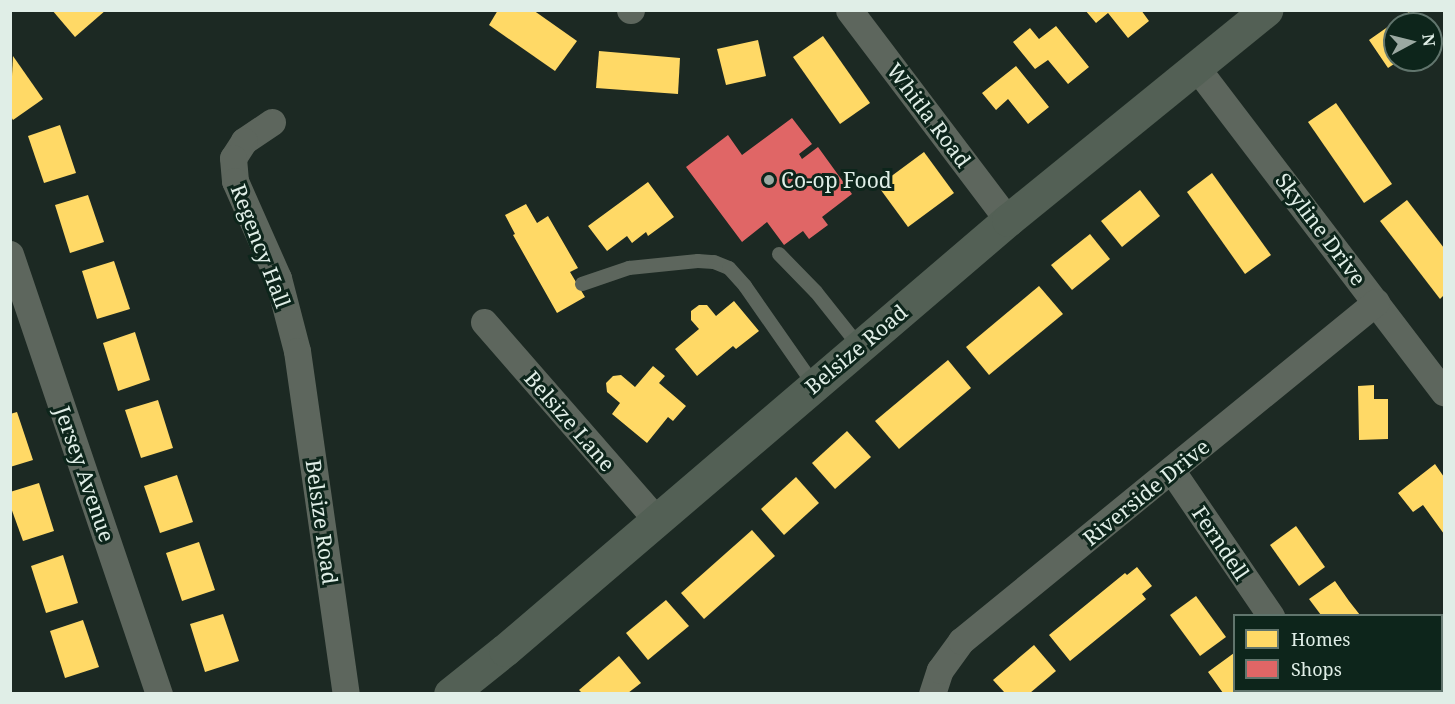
<!DOCTYPE html>
<style>
body{margin:0}
#map{position:relative;width:1455px;height:704px;overflow:hidden;background:#1c2923;font-family:"Noto Serif",serif}
div>[style]{position:absolute}
.homes>*{inset:0;background:#ffd966}
.shops>*{inset:0;background:#e06666}
.lane>*{height:14px;margin:-7px;padding:0 7px;transform-origin:7px;border-radius:7px;background:#5d665d}
.street>*{height:27px;margin:-13.5px;padding:0 13.5px;transform-origin:13.5px;border-radius:13.5px;background:#5d665d}
.secondary>*{height:33px;margin:-16.5px;padding:0 16.5px;transform-origin:16.5px;border-radius:16.5px;background:#536055}
.dots>*{width:16px;height:16px;translate:-50% -50%;box-sizing:border-box;border:3px solid #0d251b;border-radius:50%}
span{translate:-50% -50%;white-space:nowrap;text-align:center;line-height:1.15;-webkit-text-stroke:6px #0d251b;paint-order:stroke}
.street-label{font-size:21px;color:#e0eee7}
.poi-label{font-size:21px;color:#e0eee7}
.left{translate:0 -50%;text-align:left}
.frame{position:absolute;inset:0;border:12px solid #e0eee7;pointer-events:none}
.legend{position:absolute;left:1233px;top:614px;width:210px;height:78px;box-sizing:border-box;background:#0d251b;border:2px solid #61756d;margin:0;padding:8px 10px;list-style:none;font-size:18px;color:#e0eee7}
.legend li{display:flex;align-items:center;gap:12px;height:30px}
.legend b{width:30px;border:2px solid #61756d}
.north{position:absolute;left:1383px;top:12px;width:60px;height:60px;box-sizing:border-box;background:#0d251b;border:2px solid #61756d;border-radius:50%;rotate:83deg;font-size:16px;font-weight:700;line-height:24px;text-align:center;color:#e0eee7}
.north::after{content:'';display:block;margin:auto;width:21px;height:27px;background:#9ba9a2;clip-path:polygon(50% 0,100% 100%,50% 72%,0 100%)}
</style>
<div id="map">
<div class="homes">
<i style="clip-path:polygon(52px 10px,106px 10px,75px 37px)"></i>
<i style="clip-path:polygon(498px 10px,533px 10px,577px 41px,555px 71px,489px 25px)"></i>
<i style="clip-path:polygon(1085px 10px,1141px 10px,1149px 21px,1128px 38px,1108px 13px,1096px 23px)"></i>
<i style="clip-path:polygon(1409px 12px,1418px 24px,1395px 24px,1395px 60px,1400px 60px,1388px 68px,1369px 40px)"></i>
<i style="clip-path:polygon(1056px 26px,1089px 67px,1068px 84px,1048px 60px,1035px 69px,1013px 42px,1030px 28px,1039px 39px)"></i>
<i style="clip-path:polygon(823px 36px,870px 103px,840px 124px,793px 57px)"></i>
<i style="clip-path:polygon(758px 40px,766px 76px,726px 85px,717px 49px)"></i>
<i style="clip-path:polygon(599px 51px,680px 58px,678px 94px,596px 88px)"></i>
<i style="clip-path:polygon(13px 56px,43px 99px,13px 120px,10px 115px)"></i>
<i style="clip-path:polygon(1016px 66px,1049px 107px,1028px 124px,1008px 99px,996px 110px,982px 93px)"></i>
<i style="clip-path:polygon(1336px 103px,1392px 184px,1364px 203px,1308px 122px)"></i>
<i style="clip-path:polygon(60px 125px,76px 173px,44px 183px,28px 136px)"></i>
<i style="clip-path:polygon(924px 152px,954px 193px,908px 227px,878px 186px)"></i>
<i style="clip-path:polygon(1212px 173px,1271px 255px,1245px 274px,1187px 192px)"></i>
<i style="clip-path:polygon(648px 182px,674px 217px,648px 236px,646px 232px,632px 243px,627px 236px,607px 251px,588px 226px)"></i>
<i style="clip-path:polygon(1140px 190px,1160px 216px,1122px 247px,1101px 221px)"></i>
<i style="clip-path:polygon(88px 195px,104px 242px,70px 253px,55px 205px)"></i>
<i style="clip-path:polygon(1407px 200px,1444px 248px,1444px 295px,1440px 299px,1380px 221px)"></i>
<i style="clip-path:polygon(526px 204px,537px 223px,548px 216px,578px 268px,570px 272px,585px 297px,557px 313px,513px 235px,515px 234px,505px 215px)"></i>
<i style="clip-path:polygon(1090px 234px,1110px 259px,1072px 290px,1051px 265px)"></i>
<i style="clip-path:polygon(114px 261px,130px 309px,97px 319px,82px 271px)"></i>
<i style="clip-path:polygon(1039px 286px,1063px 314px,989px 375px,966px 347px)"></i>
<i style="clip-path:polygon(734px 301px,759px 331px,736px 349px,733px 346px,697px 376px,675px 349px,699px 329px,691px 320px,691px 311px,699px 305px,707px 305px,716px 316px)"></i>
<i style="clip-path:polygon(135px 332px,150px 380px,118px 391px,103px 343px)"></i>
<i style="clip-path:polygon(948px 360px,971px 388px,899px 449px,875px 421px)"></i>
<i style="clip-path:polygon(653px 366px,665px 376px,659px 383px,686px 406px,673px 421px,668px 417px,647px 443px,612px 414px,620px 403px,607px 392px,606px 383px,613px 376px,621px 375px,635px 387px)"></i>
<i style="clip-path:polygon(1374px 385px,1374px 399px,1388px 399px,1388px 439px,1359px 440px,1358px 386px)"></i>
<i style="clip-path:polygon(158px 400px,173px 448px,141px 458px,125px 410px)"></i>
<i style="clip-path:polygon(17px 412px,33px 460px,10px 467px,10px 414px)"></i>
<i style="clip-path:polygon(847px 431px,871px 457px,835px 489px,812px 463px)"></i>
<i style="clip-path:polygon(1435px 464px,1444px 477px,1444px 534px,1423px 505px,1413px 512px,1398px 493px)"></i>
<i style="clip-path:polygon(177px 475px,193px 522px,160px 533px,144px 486px)"></i>
<i style="clip-path:polygon(796px 477px,819px 503px,784px 535px,761px 509px)"></i>
<i style="clip-path:polygon(39px 483px,54px 531px,23px 541px,10px 505px,10px 492px)"></i>
<i style="clip-path:polygon(1296px 526px,1325px 567px,1299px 586px,1270px 545px)"></i>
<i style="clip-path:polygon(752px 530px,775px 556px,704px 619px,681px 593px)"></i>
<i style="clip-path:polygon(199px 542px,215px 590px,182px 601px,166px 553px)"></i>
<i style="clip-path:polygon(63px 555px,78px 603px,46px 613px,31px 566px)"></i>
<i style="clip-path:polygon(1137px 567px,1152px 586px,1142px 594px,1146px 599px,1070px 661px,1049px 635px,1125px 573px,1127px 575px)"></i>
<i style="clip-path:polygon(1335px 581px,1349px 601px,1360px 615px,1321px 615px,1309px 599px)"></i>
<i style="clip-path:polygon(1196px 596px,1226px 637px,1200px 656px,1170px 615px)"></i>
<i style="clip-path:polygon(666px 600px,689px 626px,648px 660px,626px 633px)"></i>
<i style="clip-path:polygon(223px 614px,239px 661px,205px 672px,190px 624px)"></i>
<i style="clip-path:polygon(83px 620px,99px 667px,65px 678px,50px 631px)"></i>
<i style="clip-path:polygon(1034px 645px,1056px 671px,1030px 693px,1005px 693px,993px 680px)"></i>
<i style="clip-path:polygon(1234px 653px,1234px 690px,1260px 690px,1262px 693px,1223px 693px,1208px 672px)"></i>
<i style="clip-path:polygon(619px 656px,641px 683px,628px 693px,582px 693px,579px 690px)"></i>
</div>
<div class="shops">
<i style="clip-path:polygon(792px 118px,812px 144px,799px 154px,802px 159px,818px 147px,852px 194px,822px 217px,828px 225px,809px 239px,803px 231px,784px 245px,767px 222px,742px 242px,686px 167px,728px 135px,742px 155px)"></i>
</div>
<div class="lane">
<i style="left:779px;top:254px;width:53px;rotate:45.8deg"></i>
<i style="left:816px;top:292px;width:69px;rotate:51.5deg"></i>
<i style="left:582px;top:284px;width:50px;rotate:-18.8deg"></i>
<i style="left:629px;top:268px;width:69px;rotate:-5.8deg"></i>
<i style="left:698px;top:261px;width:16px;rotate:4deg"></i>
<i style="left:714px;top:262px;width:16px;rotate:22deg"></i>
<i style="left:729px;top:268px;width:24px;rotate:48deg"></i>
<i style="left:745px;top:286px;width:121px;rotate:55.1deg"></i>
</div>
<div class="street">
<i style="left:630px;top:10px;width:1px"></i>
<i style="left:849px;top:10px;width:263px;rotate:52.9deg"></i>
<i style="left:1196px;top:67px;width:409px;rotate:52.7deg"></i>
<i style="left:272px;top:122px;width:34px;rotate:146deg"></i>
<i style="left:244px;top:141px;width:20px;rotate:123deg"></i>
<i style="left:233px;top:158px;width:23px;rotate:85deg"></i>
<i style="left:235px;top:181px;width:106px;rotate:66.1deg"></i>
<i style="left:278px;top:278px;width:75px;rotate:75.4deg"></i>
<i style="left:297px;top:351px;width:346px;rotate:81.9deg"></i>
<i style="left:10px;top:254px;width:465px;rotate:71.3deg"></i>
<i style="left:484px;top:322px;width:263px;rotate:48.9deg"></i>
<i style="left:1172px;top:471px;width:176px;rotate:55.7deg"></i>
<i style="left:1322px;top:690px;width:4px;rotate:63deg"></i>
<i style="left:932px;top:694px;width:25px;rotate:-72deg"></i>
<i style="left:940px;top:670px;width:36px;rotate:-54deg"></i>
<i style="left:961px;top:641px;width:536px;rotate:-39.24deg"></i>
</div>
<div class="secondary">
<i style="left:450px;top:694px;width:70px;rotate:-38.7deg"></i>
<i style="left:505px;top:650px;width:662px;rotate:-40.53deg"></i>
<i style="left:1008px;top:220px;width:333px;rotate:-39.1deg"></i>
</div>
<div class="dots">
<i style="left:769px;top:180px;background:#9ba9a2"></i>
</div>
<div class="street-label">
<span style="left:929px;top:115px;rotate:53deg">Whitla Road</span>
<span style="left:1321px;top:229px;rotate:53deg">Skyline Drive</span>
<span style="left:261px;top:246px;rotate:69deg">Regency Hall</span>
<span style="left:856px;top:349px;rotate:-40deg">Belsize Road</span>
<span style="left:570px;top:421px;rotate:49deg">Belsize Lane</span>
<span style="left:85px;top:474px;rotate:71deg">Jersey Avenue</span>
<span style="left:1146px;top:492px;rotate:-39deg">Riverside Drive</span>
<span style="left:322px;top:522px;rotate:82deg">Belsize Road</span>
<span style="left:1221px;top:543px;rotate:56deg">Ferndell</span>
</div>
<div class="poi-label">
<span class="left" style="left:781px;top:180px">Co-op Food</span>
</div>
<div class="frame"></div>
<ul class="legend">
<li><b style="height:16px;background:#ffd966"></b>Homes</li>
<li><b style="height:16px;background:#e06666"></b>Shops</li>
</ul>
<div class="north">N</div>
</div>
